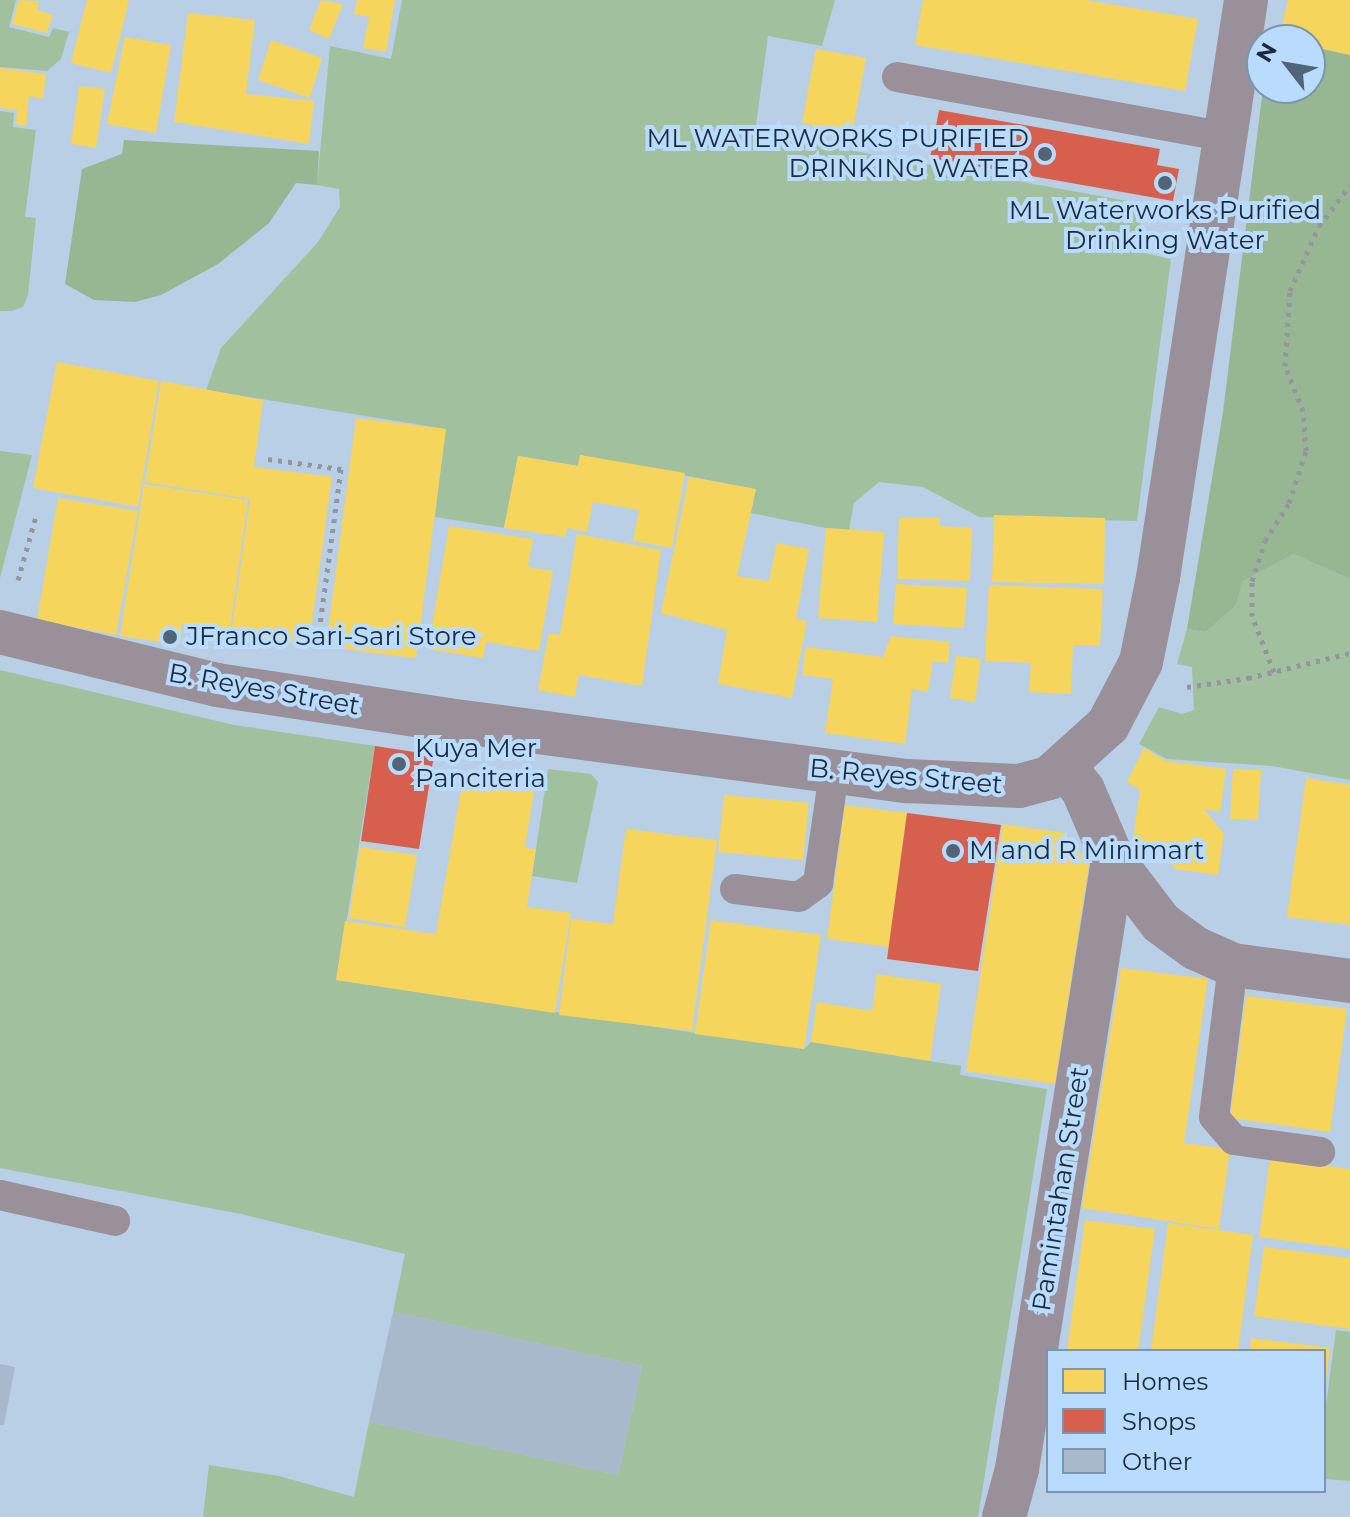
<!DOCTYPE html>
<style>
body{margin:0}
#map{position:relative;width:1350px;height:1517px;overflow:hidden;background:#b8cfe6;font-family:Montserrat,sans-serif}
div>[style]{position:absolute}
.green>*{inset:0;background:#a1c09d}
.forest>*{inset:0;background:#97b692}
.homes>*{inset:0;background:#f6d55c}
.shops>*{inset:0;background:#d6604d}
.building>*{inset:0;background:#a7b9cb}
.path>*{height:5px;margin-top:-2.5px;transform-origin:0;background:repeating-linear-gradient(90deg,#9495a0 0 4px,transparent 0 10px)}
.service>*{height:30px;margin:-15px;padding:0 15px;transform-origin:15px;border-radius:15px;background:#999099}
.minor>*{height:44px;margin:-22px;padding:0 22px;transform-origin:22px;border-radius:22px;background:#999099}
.tertiary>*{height:44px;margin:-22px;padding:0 22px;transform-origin:22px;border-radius:22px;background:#999099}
.dots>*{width:22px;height:22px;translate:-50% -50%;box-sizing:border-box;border:4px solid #b9dbfd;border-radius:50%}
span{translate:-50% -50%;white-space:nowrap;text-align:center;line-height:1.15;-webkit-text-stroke:8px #b9dbfd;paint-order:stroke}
.poi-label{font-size:26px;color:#1b2b3c}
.right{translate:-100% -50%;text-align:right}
.left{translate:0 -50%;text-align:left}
.street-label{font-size:26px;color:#1b2b3c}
.legend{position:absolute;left:1046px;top:1349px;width:280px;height:144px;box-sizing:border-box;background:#b9dbfd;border:2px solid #7a95b0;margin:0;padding:10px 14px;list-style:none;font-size:24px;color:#1b2b3c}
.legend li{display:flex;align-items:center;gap:16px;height:40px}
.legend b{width:40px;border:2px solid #7a95b0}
.north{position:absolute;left:1246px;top:24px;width:80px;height:80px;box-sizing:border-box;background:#b9dbfd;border:2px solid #7a95b0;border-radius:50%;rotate:301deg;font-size:22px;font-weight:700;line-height:32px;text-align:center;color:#1b2b3c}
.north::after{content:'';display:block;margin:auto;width:28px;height:36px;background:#526478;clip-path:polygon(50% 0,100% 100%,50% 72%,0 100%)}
</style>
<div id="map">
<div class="green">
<i style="clip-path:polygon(0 0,16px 0,9px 27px,49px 37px,53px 28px,69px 32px,61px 59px,47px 71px,0 67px)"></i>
<i style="clip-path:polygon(402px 0,835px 0,822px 46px,768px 36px,755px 133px,1144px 204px,1136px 251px,1171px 259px,1137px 521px,979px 517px,923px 487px,879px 482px,854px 503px,849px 530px,826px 528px,751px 513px,755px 489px,580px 455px,578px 466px,518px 456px,504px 528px,435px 517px,445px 429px,206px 390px,221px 348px,318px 242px,340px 207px,339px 189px,317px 185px,330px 46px,391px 59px)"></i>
<i style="clip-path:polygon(0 111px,14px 113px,13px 127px,36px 130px,25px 217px,36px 218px,28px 295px,23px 307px,11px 311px,0 311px)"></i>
<i style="clip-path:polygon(0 451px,32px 455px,0 578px)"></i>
<i style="clip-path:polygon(1294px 554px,1350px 579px,1350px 780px,1272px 766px,1167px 759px,1139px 744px,1159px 707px,1182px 714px,1194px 710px,1192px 667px,1177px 664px,1187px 629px,1205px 632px,1243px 581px)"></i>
<i style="clip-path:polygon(0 670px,234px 725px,375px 746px,337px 980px,804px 1049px,811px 1042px,961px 1066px,960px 1075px,1047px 1089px,978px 1517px,203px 1517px,209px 1465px,279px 1476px,354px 1497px,369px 1422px,618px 1475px,642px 1366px,393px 1312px,405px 1254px,241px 1214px,0 1168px)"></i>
<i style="clip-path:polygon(548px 769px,591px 774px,598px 782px,577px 883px,532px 876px)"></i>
<i style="clip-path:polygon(1336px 1330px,1350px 1332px,1350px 1481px,1324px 1479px,1324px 1420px)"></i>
</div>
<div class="forest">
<i style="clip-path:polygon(1310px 46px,1350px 55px,1350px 579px,1294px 554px,1243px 581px,1235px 606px,1205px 632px,1187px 629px,1223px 412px,1263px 88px,1310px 88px)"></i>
<i style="clip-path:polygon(124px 140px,319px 151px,317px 185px,296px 183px,269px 223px,218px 264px,161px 295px,135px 302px,94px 300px,65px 284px,82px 169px,122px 154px)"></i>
</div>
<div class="homes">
<i style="clip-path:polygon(19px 0,39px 1px,37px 10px,53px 15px,47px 33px,12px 24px)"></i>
<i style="clip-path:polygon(87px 0,129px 0,111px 73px,71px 63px)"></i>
<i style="clip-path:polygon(321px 0,343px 4px,329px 39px,309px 30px)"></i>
<i style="clip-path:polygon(357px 0,395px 0,386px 52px,363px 48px,369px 17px,354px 14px)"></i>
<i style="clip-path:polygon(923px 0,1086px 0,1198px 19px,1185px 91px,915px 45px)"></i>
<i style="clip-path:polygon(1288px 0,1350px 0,1350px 55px,1310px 46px,1310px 40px,1279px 40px)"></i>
<i style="clip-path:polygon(188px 13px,255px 20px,246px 94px,314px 101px,309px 144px,174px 122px)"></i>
<i style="clip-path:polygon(125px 37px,171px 45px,156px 133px,107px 124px)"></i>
<i style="clip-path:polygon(271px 40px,322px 58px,310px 98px,258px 80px)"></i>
<i style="clip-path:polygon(816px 49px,866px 58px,852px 133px,802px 123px)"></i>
<i style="clip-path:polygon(0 68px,46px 74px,43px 99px,29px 96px,26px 126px,16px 124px,17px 110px,0 108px)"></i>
<i style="clip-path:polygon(79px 86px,105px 89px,96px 148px,71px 144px)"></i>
<i style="clip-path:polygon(57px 362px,159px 381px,138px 507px,33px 488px)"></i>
<i style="clip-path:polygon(161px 381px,263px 400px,254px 467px,332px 477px,309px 645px,231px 635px,250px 499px,145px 482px)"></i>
<i style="clip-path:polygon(356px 418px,446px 429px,416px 658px,326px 647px)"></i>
<i style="clip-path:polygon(580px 455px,685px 473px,672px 548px,633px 541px,639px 510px,593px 502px,587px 532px,567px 528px,565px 537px,504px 528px,518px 456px,578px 466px)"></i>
<i style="clip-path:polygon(689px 477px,756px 489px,737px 576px,769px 581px,777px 543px,809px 549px,796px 619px,807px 621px,792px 698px,718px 684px,727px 630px,661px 613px)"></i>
<i style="clip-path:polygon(144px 484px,248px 500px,230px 630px,182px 623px,180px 645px,120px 636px)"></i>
<i style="clip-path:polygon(58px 498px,138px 511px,116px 635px,37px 620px)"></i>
<i style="clip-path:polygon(994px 515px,1105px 518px,1104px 584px,992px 582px)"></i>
<i style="clip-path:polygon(899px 518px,940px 518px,940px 526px,972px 528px,970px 581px,897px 579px)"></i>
<i style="clip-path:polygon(449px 526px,533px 539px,528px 567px,553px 571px,539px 651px,486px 642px,483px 658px,428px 649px)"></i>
<i style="clip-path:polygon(826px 528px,884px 532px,877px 622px,818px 618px)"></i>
<i style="clip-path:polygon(577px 534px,661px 550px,642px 686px,579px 675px,575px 697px,538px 690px,549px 633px,560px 635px)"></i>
<i style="clip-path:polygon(896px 584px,967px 588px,964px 628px,893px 624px)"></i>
<i style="clip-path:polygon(989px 585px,1103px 589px,1100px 645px,1073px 645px,1071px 694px,1029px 692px,1031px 663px,985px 661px)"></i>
<i style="clip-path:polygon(891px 636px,950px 642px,948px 663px,933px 661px,928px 692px,912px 689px,905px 744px,825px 733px,833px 679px,802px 675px,806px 647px,883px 657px)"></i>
<i style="clip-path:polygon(956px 656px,981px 659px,975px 702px,950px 698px)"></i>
<i style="clip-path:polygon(1144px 748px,1166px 761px,1226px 769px,1220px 812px,1204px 809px,1224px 834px,1218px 875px,1176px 869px,1158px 849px,1158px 843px,1133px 840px,1140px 790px,1127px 782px)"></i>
<i style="clip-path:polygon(1233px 769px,1261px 770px,1258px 820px,1230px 819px)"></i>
<i style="clip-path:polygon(464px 772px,535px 783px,525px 848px,536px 849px,527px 907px,571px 913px,555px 1013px,336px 980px,345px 921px,436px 934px)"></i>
<i style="clip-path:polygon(1306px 778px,1350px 785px,1350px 925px,1287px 917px)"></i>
<i style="clip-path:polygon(724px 795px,809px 803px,803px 860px,718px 852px)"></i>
<i style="clip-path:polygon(845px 805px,907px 813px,889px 947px,827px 939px)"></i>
<i style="clip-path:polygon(1003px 824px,1065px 833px,1089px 864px,1055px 1084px,966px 1071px)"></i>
<i style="clip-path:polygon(626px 829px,717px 840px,692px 1031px,559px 1015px,571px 919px,613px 924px)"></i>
<i style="clip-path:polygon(360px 847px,417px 855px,405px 927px,349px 918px)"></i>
<i style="clip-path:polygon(711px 920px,821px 935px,804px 1049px,695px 1034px)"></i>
<i style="clip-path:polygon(1121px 968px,1208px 979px,1184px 1143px,1230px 1149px,1219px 1229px,1082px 1208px)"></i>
<i style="clip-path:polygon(877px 974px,941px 984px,930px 1061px,811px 1042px,817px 1002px,872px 1011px)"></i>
<i style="clip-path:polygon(1246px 996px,1347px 1009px,1330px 1132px,1230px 1118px)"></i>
<i style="clip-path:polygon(1270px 1158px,1350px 1169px,1350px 1249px,1259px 1237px)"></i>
<i style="clip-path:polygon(1085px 1220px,1155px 1229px,1138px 1351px,1067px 1351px)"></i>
<i style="clip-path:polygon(1168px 1223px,1253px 1235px,1238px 1351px,1151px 1351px)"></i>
<i style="clip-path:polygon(1264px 1247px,1350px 1258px,1350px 1329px,1254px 1316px)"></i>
<i style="clip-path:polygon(1251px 1338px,1330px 1348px,1326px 1381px,1324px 1351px,1250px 1351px)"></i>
</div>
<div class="shops">
<i style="clip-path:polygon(939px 110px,1160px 149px,1157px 165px,1179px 169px,1173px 201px,930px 158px)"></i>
<i style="clip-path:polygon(375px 746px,434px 755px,419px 849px,361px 841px)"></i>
<i style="clip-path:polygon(907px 813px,1001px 825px,978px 971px,887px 959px)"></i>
</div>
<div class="building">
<i style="clip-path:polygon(393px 1312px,642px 1366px,618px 1475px,369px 1422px)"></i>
<i style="clip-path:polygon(0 1364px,15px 1367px,4px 1425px,0 1425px)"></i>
</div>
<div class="path">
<i style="left:268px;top:459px;width:74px;rotate:7.8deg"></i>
<i style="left:341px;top:469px;width:180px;rotate:97.7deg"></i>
<i style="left:18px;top:580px;width:66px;rotate:-74.3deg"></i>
<i style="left:1274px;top:672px;width:60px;rotate:-111.4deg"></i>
<i style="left:1252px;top:616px;width:35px;rotate:-90deg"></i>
<i style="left:1252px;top:581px;width:42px;rotate:-72deg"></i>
<i style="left:1265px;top:541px;width:45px;rotate:-57.7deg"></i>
<i style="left:1289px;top:503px;width:55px;rotate:-71.9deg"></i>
<i style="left:1306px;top:451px;width:40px;rotate:-94.3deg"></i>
<i style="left:1303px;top:411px;width:48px;rotate:-111.8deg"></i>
<i style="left:1285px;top:366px;width:75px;rotate:-86.2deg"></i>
<i style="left:1290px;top:291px;width:71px;rotate:-66deg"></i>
<i style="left:1319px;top:226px;width:51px;rotate:-52.9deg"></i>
<i style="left:1187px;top:687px;width:62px;rotate:-8.4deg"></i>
<i style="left:1248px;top:678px;width:105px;rotate:-13.8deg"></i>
</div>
<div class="service">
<i style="left:897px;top:77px;width:331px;rotate:10.3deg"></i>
<i style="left:735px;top:889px;width:64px;rotate:7.1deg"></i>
<i style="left:799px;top:897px;width:24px;rotate:-36deg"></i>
<i style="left:818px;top:883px;width:111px;rotate:-81.7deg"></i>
<i style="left:1233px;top:965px;width:153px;rotate:97.1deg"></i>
<i style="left:1214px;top:1117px;width:30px;rotate:49deg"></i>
<i style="left:1234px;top:1140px;width:87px;rotate:7.9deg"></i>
<i style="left:0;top:1195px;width:118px;rotate:12.7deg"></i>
</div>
<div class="minor">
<i style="left:1004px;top:1517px;width:50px;rotate:-74.8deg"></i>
<i style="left:1017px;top:1469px;width:617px;rotate:-81.04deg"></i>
</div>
<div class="tertiary">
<i style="left:0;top:632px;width:223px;rotate:13.7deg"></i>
<i style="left:217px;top:685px;width:234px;rotate:8.6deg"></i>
<i style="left:448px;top:720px;width:464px;rotate:7.6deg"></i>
<i style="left:908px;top:781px;width:111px;rotate:2.6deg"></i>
<i style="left:1019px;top:786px;width:31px;rotate:-15deg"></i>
<i style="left:1049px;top:778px;width:79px;rotate:-41.9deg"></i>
<i style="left:1108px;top:725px;width:71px;rotate:-62.4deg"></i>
<i style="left:1141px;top:662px;width:86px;rotate:-78.6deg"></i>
<i style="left:1158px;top:578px;width:585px;rotate:-81.34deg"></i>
<i style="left:1066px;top:769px;width:27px;rotate:51deg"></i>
<i style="left:1083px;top:790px;width:76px;rotate:66.8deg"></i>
<i style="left:1113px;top:860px;width:79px;rotate:52.7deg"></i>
<i style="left:1161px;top:923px;width:42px;rotate:36.3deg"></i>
<i style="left:1195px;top:948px;width:42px;rotate:24.1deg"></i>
<i style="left:1233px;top:965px;width:118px;rotate:7.8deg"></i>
</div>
<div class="dots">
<i style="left:1045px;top:154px;background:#526478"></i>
<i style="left:1165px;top:183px;background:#526478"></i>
<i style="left:170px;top:637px;background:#526478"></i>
<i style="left:399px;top:764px;background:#526478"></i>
<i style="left:953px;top:851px;background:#526478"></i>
</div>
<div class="poi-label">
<span class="right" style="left:1029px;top:154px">ML WATERWORKS PURIFIED<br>DRINKING WATER</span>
<span style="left:1165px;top:226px">ML Waterworks Purified<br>Drinking Water</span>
<span class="left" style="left:186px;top:637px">JFranco Sari-Sari Store</span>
<span class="left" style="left:415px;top:764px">Kuya Mer<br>Panciteria</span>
<span class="left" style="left:969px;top:851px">M and R Minimart</span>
</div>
<div class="street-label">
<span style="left:264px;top:690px;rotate:10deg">B. Reyes Street</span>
<span style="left:906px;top:777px;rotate:5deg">B. Reyes Street</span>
<span style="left:1061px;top:1189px;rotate:-81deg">Pamintahan Street</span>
</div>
<ul class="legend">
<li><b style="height:22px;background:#f6d55c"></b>Homes</li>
<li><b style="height:22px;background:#d6604d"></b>Shops</li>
<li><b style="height:22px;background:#a7b9cb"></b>Other</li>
</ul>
<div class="north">N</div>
</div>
